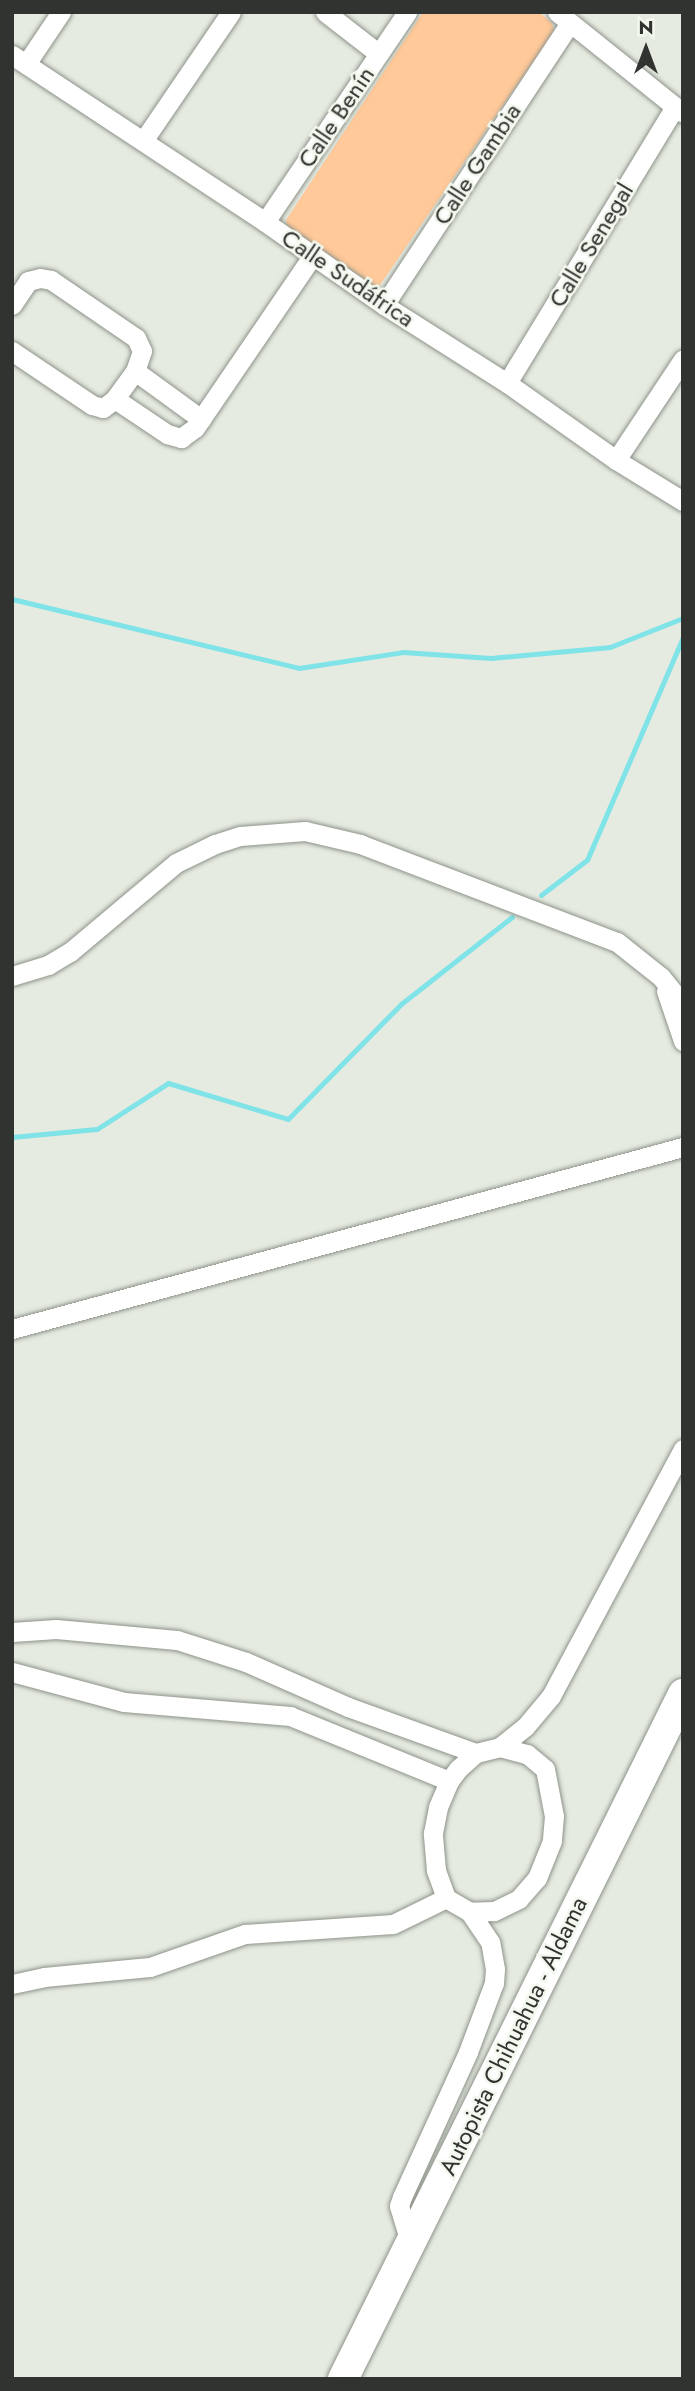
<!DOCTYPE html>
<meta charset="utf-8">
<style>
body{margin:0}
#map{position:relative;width:695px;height:2391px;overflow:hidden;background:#e5ebe1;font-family:Jost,sans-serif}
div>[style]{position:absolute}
.green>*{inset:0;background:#ffc999}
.stream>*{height:5px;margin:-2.5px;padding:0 2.5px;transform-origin:2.5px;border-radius:2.5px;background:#7fe3e8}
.roads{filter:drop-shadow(0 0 2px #8e938a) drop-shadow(0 0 2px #8e938a)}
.minor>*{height:19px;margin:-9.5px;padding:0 9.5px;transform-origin:9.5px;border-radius:9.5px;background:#fff}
.highway>*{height:30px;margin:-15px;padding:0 15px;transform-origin:15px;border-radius:15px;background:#fff}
span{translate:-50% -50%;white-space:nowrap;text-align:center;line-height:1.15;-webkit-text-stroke:5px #f3f8ee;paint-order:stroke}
.street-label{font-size:24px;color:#313330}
.frame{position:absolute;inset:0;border:14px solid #313330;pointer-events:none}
.north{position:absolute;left:611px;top:14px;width:70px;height:70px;-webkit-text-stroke:5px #f3f8ee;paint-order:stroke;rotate:0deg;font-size:19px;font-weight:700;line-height:28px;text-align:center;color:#313330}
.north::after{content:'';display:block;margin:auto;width:24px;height:32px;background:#313330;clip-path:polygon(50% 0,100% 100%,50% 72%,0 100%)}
</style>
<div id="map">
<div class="green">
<i style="clip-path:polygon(423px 12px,539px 12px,552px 23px,554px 31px,380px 285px,374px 286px,287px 226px,286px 220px)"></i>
</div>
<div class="stream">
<i style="left:12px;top:599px;width:295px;rotate:13.5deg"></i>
<i style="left:299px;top:668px;width:105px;rotate:-8.7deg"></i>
<i style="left:403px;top:652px;width:88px;rotate:3.9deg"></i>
<i style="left:491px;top:658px;width:120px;rotate:-5.3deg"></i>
<i style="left:610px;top:647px;width:79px;rotate:-21.7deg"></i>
<i style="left:541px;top:895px;width:58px;rotate:-37.3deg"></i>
<i style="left:587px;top:860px;width:243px;rotate:-66.7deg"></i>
<i style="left:12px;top:1137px;width:85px;rotate:-5.4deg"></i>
<i style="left:97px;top:1129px;width:85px;rotate:-32.9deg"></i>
<i style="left:168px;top:1083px;width:125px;rotate:16.7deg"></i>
<i style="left:288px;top:1119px;width:161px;rotate:-45.5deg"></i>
<i style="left:401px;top:1004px;width:141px;rotate:-38.1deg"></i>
</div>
<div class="roads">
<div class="minor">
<i style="left:325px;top:12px;width:68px;rotate:37.9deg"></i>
<i style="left:557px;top:12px;width:161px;rotate:38.7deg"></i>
<i style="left:12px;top:55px;width:303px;rotate:33.4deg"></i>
<i style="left:265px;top:222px;width:145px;rotate:34.9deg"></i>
<i style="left:384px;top:305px;width:146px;rotate:32.4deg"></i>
<i style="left:507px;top:383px;width:133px;rotate:35.2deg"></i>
<i style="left:616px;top:460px;width:79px;rotate:31.5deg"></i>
<i style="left:26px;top:64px;width:63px;rotate:-56.1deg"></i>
<i style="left:143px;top:141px;width:156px;rotate:-55.7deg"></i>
<i style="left:265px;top:222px;width:254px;rotate:-55.9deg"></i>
<i style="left:12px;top:305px;width:29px;rotate:-56deg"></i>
<i style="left:28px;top:281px;width:12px;rotate:-14deg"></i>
<i style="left:40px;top:278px;width:11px;rotate:10deg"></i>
<i style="left:51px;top:280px;width:103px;rotate:34.3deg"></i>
<i style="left:136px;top:338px;width:14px;rotate:65deg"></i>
<i style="left:142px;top:351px;width:21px;rotate:109deg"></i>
<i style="left:135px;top:371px;width:34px;rotate:126deg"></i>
<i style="left:115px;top:399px;width:15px;rotate:143deg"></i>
<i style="left:103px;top:408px;width:11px;rotate:-165deg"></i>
<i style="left:92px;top:405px;width:97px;rotate:-146deg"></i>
<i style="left:384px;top:305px;width:338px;rotate:-56.6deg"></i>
<i style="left:135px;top:371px;width:82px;rotate:36deg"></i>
<i style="left:507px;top:383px;width:323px;rotate:-58.7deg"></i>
<i style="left:115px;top:399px;width:63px;rotate:33.9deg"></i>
<i style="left:167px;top:434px;width:15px;rotate:16deg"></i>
<i style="left:181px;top:438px;width:17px;rotate:-36deg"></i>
<i style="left:195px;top:428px;width:209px;rotate:-55.7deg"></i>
<i style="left:616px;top:460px;width:121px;rotate:-56.4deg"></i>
<i style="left:12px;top:976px;width:38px;rotate:-17deg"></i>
<i style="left:48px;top:965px;width:26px;rotate:-31deg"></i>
<i style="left:70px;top:952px;width:138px;rotate:-40deg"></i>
<i style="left:176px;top:863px;width:43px;rotate:-26deg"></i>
<i style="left:215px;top:844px;width:26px;rotate:-18deg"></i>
<i style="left:240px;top:836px;width:65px;rotate:-4.4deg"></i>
<i style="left:305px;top:831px;width:57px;rotate:13.3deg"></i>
<i style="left:360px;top:844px;width:275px;rotate:20.9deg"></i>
<i style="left:617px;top:942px;width:56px;rotate:38.5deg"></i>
<i style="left:661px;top:977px;width:35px;rotate:51deg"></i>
<i style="left:666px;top:991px;width:53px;rotate:71.2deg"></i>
<i style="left:12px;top:1329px;width:695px;rotate:-15.18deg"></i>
<i style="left:12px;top:1632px;width:44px;rotate:-3.9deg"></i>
<i style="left:56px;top:1629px;width:121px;rotate:5.2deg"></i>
<i style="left:177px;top:1640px;width:72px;rotate:17.7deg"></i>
<i style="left:246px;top:1662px;width:111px;rotate:23.8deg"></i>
<i style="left:348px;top:1707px;width:136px;rotate:19.8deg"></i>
<i style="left:12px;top:1672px;width:116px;rotate:15deg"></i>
<i style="left:124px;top:1702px;width:167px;rotate:4.8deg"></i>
<i style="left:290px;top:1716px;width:172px;rotate:22.2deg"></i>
<i style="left:500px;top:1747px;width:28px;rotate:15deg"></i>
<i style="left:527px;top:1754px;width:23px;rotate:40deg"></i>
<i style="left:545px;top:1769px;width:48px;rotate:79.2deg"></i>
<i style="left:554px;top:1816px;width:25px;rotate:95deg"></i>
<i style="left:552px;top:1841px;width:40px;rotate:112deg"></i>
<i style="left:537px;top:1878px;width:28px;rotate:131deg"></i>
<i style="left:519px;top:1899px;width:28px;rotate:154deg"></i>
<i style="left:494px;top:1911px;width:24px;rotate:178deg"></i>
<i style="left:470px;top:1912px;width:28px;rotate:-150deg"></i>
<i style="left:446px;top:1898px;width:30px;rotate:-110deg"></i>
<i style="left:436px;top:1870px;width:37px;rotate:-95deg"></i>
<i style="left:433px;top:1833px;width:26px;rotate:-79deg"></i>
<i style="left:438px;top:1807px;width:28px;rotate:-67deg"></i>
<i style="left:449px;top:1781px;width:15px;rotate:-53deg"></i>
<i style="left:458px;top:1769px;width:24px;rotate:-42deg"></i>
<i style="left:476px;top:1753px;width:25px;rotate:-14deg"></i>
<i style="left:500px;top:1747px;width:32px;rotate:-39deg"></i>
<i style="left:525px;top:1727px;width:40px;rotate:-50deg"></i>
<i style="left:551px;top:1696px;width:280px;rotate:-61.9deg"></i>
<i style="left:12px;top:1984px;width:33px;rotate:-12deg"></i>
<i style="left:44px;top:1977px;width:106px;rotate:-5.4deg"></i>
<i style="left:150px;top:1967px;width:101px;rotate:-19.2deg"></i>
<i style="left:245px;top:1934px;width:148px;rotate:-3.9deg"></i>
<i style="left:393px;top:1924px;width:59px;rotate:-26.1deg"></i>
<i style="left:410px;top:2242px;width:38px;rotate:-107deg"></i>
<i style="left:399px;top:2206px;width:9px;rotate:-72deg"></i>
<i style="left:402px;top:2197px;width:159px;rotate:-65.5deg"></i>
<i style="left:468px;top:2052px;width:74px;rotate:-69.4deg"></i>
<i style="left:494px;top:1983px;width:14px;rotate:-86deg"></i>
<i style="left:495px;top:1969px;width:27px;rotate:-100deg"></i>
<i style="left:490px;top:1942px;width:36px;rotate:-124deg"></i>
</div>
<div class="highway">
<i style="left:343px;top:2379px;width:765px;rotate:-63.6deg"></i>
</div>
</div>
<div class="street-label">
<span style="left:336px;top:117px;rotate:-56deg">Calle Benín</span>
<span style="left:477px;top:164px;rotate:-57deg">Calle Gambia</span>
<span style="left:591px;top:245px;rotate:-59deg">Calle Senegal</span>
<span style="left:348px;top:278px;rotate:34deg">Calle Sudáfrica</span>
<span style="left:513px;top:2036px;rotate:-64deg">Autopista Chihuahua - Aldama</span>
</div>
<div class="frame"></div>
<div class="north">N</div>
</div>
